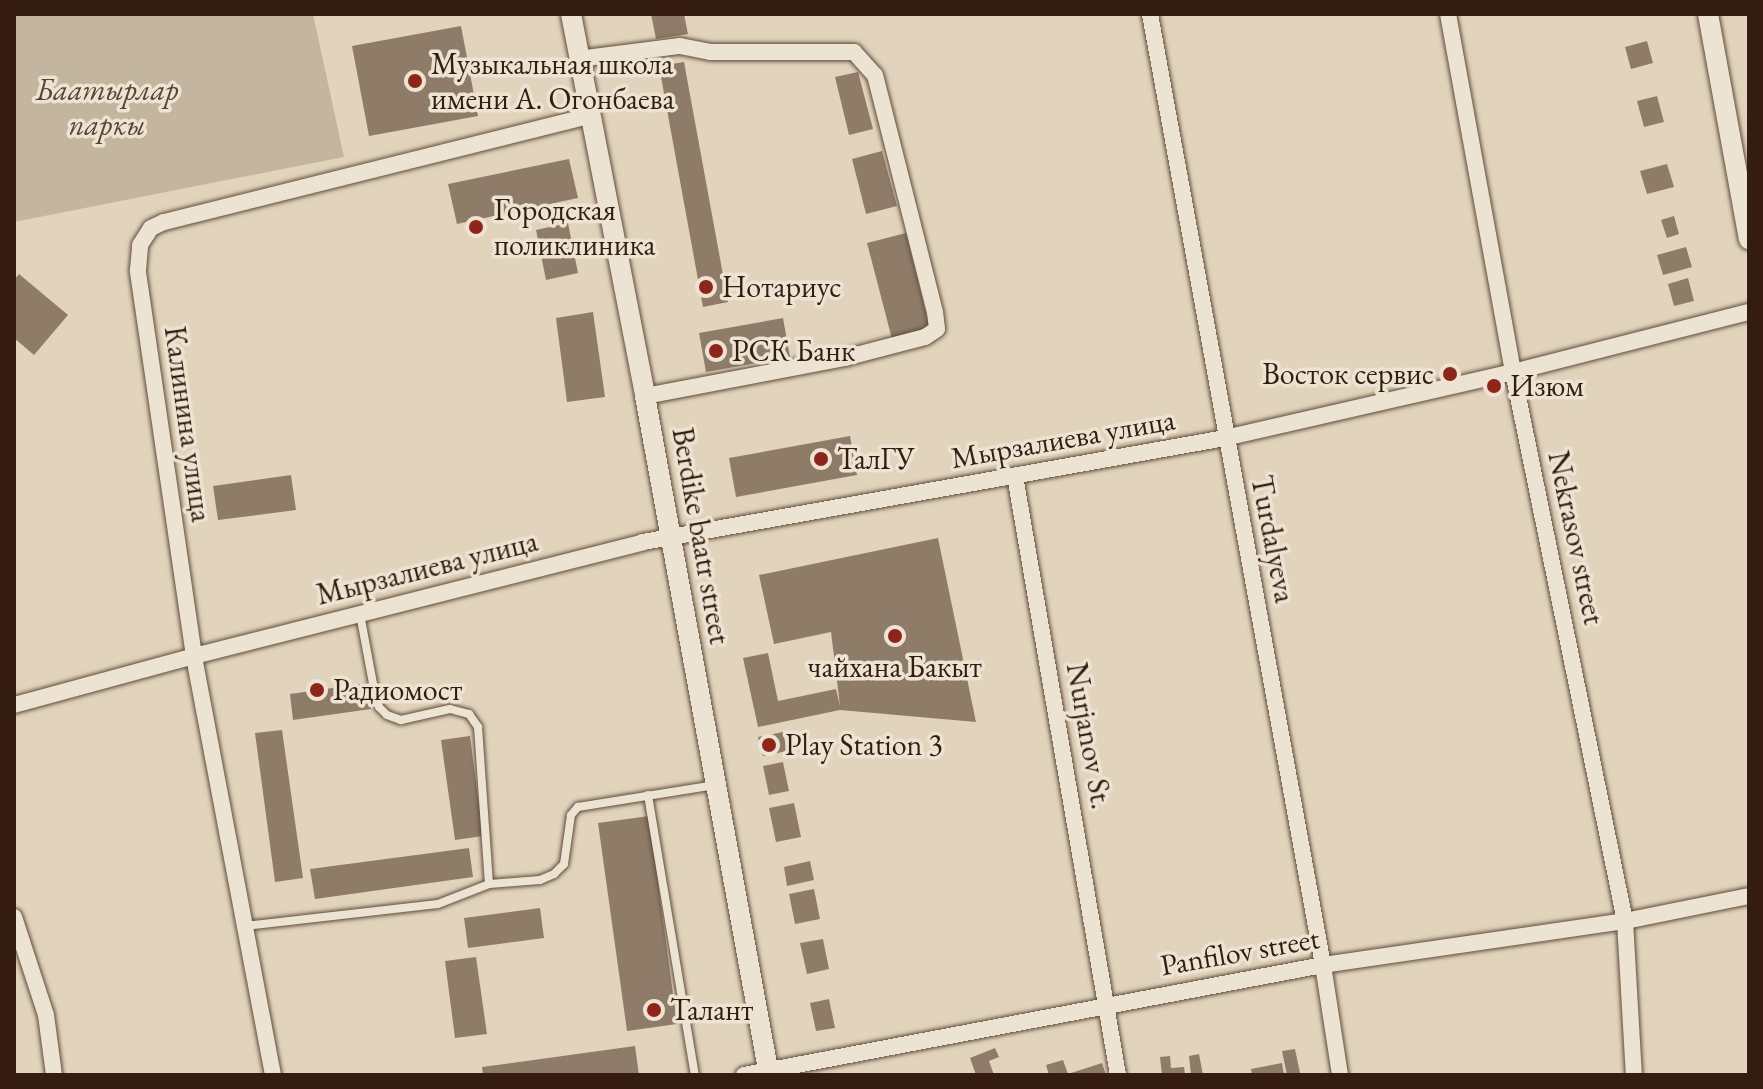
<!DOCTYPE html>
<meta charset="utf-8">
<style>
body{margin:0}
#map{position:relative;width:1763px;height:1089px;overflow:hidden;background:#e2d4bc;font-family:"EB Garamond",serif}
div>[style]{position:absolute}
.green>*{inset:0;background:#c4b59f}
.building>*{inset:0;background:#8e7c69}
.roads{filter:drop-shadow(0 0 2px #604b3b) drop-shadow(0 0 2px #604b3b)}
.service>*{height:8px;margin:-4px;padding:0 4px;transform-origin:4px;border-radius:4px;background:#ece3d3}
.minor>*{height:16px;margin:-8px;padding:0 8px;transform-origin:8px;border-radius:8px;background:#ece3d3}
.tertiary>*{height:20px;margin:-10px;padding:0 10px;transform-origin:10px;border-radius:10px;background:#ece3d3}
.dots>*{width:22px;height:22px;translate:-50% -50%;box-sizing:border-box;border:4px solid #ece3d3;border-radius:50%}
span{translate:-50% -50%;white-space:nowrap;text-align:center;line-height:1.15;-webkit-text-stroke:7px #ece3d3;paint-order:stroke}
.poi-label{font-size:30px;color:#341d10}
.left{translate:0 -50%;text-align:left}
.right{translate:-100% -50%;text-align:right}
.park-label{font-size:30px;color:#584334;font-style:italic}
.street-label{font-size:30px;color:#341d10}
.frame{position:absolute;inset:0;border:16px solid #341d10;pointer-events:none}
</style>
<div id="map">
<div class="green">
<i style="clip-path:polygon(14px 14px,313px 14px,344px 157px,14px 222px)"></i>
</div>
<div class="building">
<i style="clip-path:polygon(651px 14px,684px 14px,688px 34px,656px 39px)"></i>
<i style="clip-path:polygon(461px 26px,478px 116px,369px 136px,352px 46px)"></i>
<i style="clip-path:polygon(1647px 41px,1653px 63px,1631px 69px,1625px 47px)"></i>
<i style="clip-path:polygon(684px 62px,728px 302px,703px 307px,659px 66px)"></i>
<i style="clip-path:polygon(858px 72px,873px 129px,849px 135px,835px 77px)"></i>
<i style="clip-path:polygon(1657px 96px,1664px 122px,1644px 127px,1637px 101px)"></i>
<i style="clip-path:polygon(882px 151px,897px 206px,866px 214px,852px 159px)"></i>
<i style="clip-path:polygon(569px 159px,578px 198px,457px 224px,448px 184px)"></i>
<i style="clip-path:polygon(1667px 164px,1674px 187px,1647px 194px,1640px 171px)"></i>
<i style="clip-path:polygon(1674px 216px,1679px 234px,1667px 238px,1661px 220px)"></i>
<i style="clip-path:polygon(568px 223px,578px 273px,546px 280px,536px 230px)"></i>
<i style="clip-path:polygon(906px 233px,930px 329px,892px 339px,867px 243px)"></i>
<i style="clip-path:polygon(1686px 247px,1692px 267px,1663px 275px,1657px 255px)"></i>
<i style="clip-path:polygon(19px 274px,68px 315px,34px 355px,14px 338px,14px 280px)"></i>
<i style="clip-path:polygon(1688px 278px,1694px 301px,1674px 306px,1668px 284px)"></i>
<i style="clip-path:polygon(593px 312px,605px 397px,567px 402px,556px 318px)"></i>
<i style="clip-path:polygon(783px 318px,790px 357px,706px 372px,699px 333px)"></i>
<i style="clip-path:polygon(850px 436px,857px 475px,736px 497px,729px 458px)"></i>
<i style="clip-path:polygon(291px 475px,296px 510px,218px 520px,213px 486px)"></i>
<i style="clip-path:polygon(938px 538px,976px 722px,840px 710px,758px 727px,743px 658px,768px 653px,778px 701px,836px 689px,840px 706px,831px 632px,774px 644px,759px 575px)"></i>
<i style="clip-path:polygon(368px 683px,371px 709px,293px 720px,290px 694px)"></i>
<i style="clip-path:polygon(282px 730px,303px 878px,275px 882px,255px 733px)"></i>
<i style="clip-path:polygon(783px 732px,787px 751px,763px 756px,758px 737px)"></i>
<i style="clip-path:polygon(470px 736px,483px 836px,455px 840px,441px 740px)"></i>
<i style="clip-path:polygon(783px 762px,789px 791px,769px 795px,763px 766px)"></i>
<i style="clip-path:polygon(794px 803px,801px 837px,776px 842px,769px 808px)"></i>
<i style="clip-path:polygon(649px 816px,677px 1024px,627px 1031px,598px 823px)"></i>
<i style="clip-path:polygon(469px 848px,473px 877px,315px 899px,310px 869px)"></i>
<i style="clip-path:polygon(810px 861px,814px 880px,787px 886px,784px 867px)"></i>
<i style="clip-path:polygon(814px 889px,820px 919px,795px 924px,789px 894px)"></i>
<i style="clip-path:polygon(540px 908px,544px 938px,468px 948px,464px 918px)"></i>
<i style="clip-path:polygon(823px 939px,829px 969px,807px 974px,800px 943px)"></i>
<i style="clip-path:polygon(476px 957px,487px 1034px,455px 1038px,445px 961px)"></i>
<i style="clip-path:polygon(829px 999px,835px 1028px,816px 1031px,810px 1003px)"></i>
<i style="clip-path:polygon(635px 1046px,639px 1075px,483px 1075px,482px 1067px)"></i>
<i style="clip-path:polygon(995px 1048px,999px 1057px,989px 1061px,994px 1075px,976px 1075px,970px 1058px)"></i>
<i style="clip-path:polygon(1295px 1049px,1300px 1073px,1287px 1075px,1282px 1051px)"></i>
<i style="clip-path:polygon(1199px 1054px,1203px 1075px,1191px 1075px,1189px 1056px)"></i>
<i style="clip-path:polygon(1170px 1056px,1171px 1068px,1184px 1067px,1185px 1075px,1162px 1075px,1160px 1057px)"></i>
<i style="clip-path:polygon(1063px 1060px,1068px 1074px,1102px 1063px,1106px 1075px,1049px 1075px,1046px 1065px)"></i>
<i style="clip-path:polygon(1282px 1063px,1284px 1075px,1252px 1075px,1251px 1069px)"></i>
</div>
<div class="roads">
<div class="service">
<i style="left:360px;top:614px;width:76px;rotate:79.4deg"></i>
<i style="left:374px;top:689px;width:19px;rotate:74deg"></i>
<i style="left:379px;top:707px;width:11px;rotate:45deg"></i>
<i style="left:387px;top:715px;width:15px;rotate:20deg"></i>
<i style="left:401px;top:720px;width:50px;rotate:-12.7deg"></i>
<i style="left:450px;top:709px;width:20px;rotate:15deg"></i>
<i style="left:469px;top:714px;width:16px;rotate:55deg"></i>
<i style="left:478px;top:727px;width:157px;rotate:86deg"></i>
<i style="left:648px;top:795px;width:284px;rotate:80.5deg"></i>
<i style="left:245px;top:926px;width:194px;rotate:-6.5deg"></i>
<i style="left:438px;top:904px;width:55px;rotate:-21.4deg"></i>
<i style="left:489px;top:884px;width:51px;rotate:-4.5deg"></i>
<i style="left:540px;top:880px;width:15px;rotate:-23deg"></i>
<i style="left:554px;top:874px;width:14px;rotate:-45deg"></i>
<i style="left:564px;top:864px;width:49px;rotate:-81.9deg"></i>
<i style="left:571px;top:815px;width:11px;rotate:-49deg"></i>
<i style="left:578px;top:807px;width:139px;rotate:-9.1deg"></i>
</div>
<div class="minor">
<i style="left:1150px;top:14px;width:967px;rotate:79.69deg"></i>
<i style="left:1323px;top:965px;width:111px;rotate:81.2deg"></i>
<i style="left:1448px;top:14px;width:364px;rotate:79.7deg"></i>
<i style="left:1513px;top:372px;width:560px;rotate:78.47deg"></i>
<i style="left:1625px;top:921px;width:154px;rotate:86.7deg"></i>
<i style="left:578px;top:59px;width:103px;rotate:-7.3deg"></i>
<i style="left:680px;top:46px;width:32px;rotate:11deg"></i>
<i style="left:711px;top:52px;width:143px"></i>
<i style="left:854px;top:52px;width:31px;rotate:48deg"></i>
<i style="left:875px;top:75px;width:244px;rotate:75.8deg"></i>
<i style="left:935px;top:312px;width:17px;rotate:83deg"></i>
<i style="left:937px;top:329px;width:14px;rotate:146deg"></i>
<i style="left:925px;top:337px;width:83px;rotate:165.3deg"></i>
<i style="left:845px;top:358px;width:204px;rotate:169.2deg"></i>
<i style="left:1015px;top:476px;width:608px;rotate:80.24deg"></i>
<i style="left:14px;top:705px;width:187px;rotate:-15.2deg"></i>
<i style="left:194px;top:656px;width:463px;rotate:-14.2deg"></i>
<i style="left:643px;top:542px;width:591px;rotate:-10.13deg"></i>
<i style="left:1225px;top:438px;width:295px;rotate:-12.9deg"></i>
<i style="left:1513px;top:372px;width:244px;rotate:-14.3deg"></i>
<i style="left:14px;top:917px;width:103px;rotate:71.9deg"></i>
<i style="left:46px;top:1015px;width:61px;rotate:82.4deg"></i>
<i style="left:273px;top:1075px;width:426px;rotate:-100.7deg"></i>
<i style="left:194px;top:656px;width:390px;rotate:-98.3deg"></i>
<i style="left:138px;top:270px;width:25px;rotate:-85deg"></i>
<i style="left:140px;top:245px;width:20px;rotate:-57deg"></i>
<i style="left:151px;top:228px;width:14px;rotate:-25deg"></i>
<i style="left:164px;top:222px;width:438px;rotate:-14deg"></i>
<i style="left:744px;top:1075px;width:589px;rotate:-10.76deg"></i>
<i style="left:1323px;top:965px;width:305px;rotate:-8.3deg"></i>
<i style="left:1625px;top:921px;width:126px;rotate:-11.4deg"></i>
</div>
<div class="tertiary">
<i style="left:571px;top:14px;width:389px;rotate:79deg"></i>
<i style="left:645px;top:396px;width:690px;rotate:79.65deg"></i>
<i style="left:1708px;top:14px;width:229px;rotate:79.7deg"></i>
</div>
</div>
<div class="dots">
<i style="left:415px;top:81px;background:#8f2418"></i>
<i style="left:476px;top:227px;background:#8f2418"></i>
<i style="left:706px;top:287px;background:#8f2418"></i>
<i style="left:716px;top:351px;background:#8f2418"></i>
<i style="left:1450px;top:374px;background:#8f2418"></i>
<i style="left:1494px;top:386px;background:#8f2418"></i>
<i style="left:821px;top:459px;background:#8f2418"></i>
<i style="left:895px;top:636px;background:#8f2418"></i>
<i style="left:317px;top:690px;background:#8f2418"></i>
<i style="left:769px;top:745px;background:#8f2418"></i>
<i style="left:654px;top:1010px;background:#8f2418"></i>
</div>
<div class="poi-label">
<span class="left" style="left:431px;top:81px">Музыкальная школа<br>имени А. Огонбаева</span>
<span class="left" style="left:494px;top:227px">Городская<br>поликлиника</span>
<span class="left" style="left:722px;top:287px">Нотариус</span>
<span class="left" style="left:732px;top:351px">РСК Банк</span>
<span class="right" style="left:1434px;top:374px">Восток сервис</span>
<span class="left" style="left:1510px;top:386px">Изюм</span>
<span class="left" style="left:837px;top:459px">ТалГУ</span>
<span style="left:895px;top:667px">чайхана Бакыт</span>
<span class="left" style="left:333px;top:690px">Радиомост</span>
<span class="left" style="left:785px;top:745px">Play Station 3</span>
<span class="left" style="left:670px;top:1010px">Талант</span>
</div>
<div class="park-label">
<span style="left:107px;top:107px">Баатырлар<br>паркы</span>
</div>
<div class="street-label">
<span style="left:188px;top:424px;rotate:82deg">Калинина улица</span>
<span style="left:1063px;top:439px;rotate:-10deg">Мырзалиева улица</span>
<span style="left:701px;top:536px;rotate:80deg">Berdike baatr street</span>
<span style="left:1576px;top:538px;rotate:78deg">Nekrasov street</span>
<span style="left:1273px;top:539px;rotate:79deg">Turdalyeva</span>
<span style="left:427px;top:568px;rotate:-14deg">Мырзалиева улица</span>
<span style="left:1089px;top:736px;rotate:80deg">Nurjanov St.</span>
<span style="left:1240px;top:952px;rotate:-10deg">Panfilov street</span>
</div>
<div class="frame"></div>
</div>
